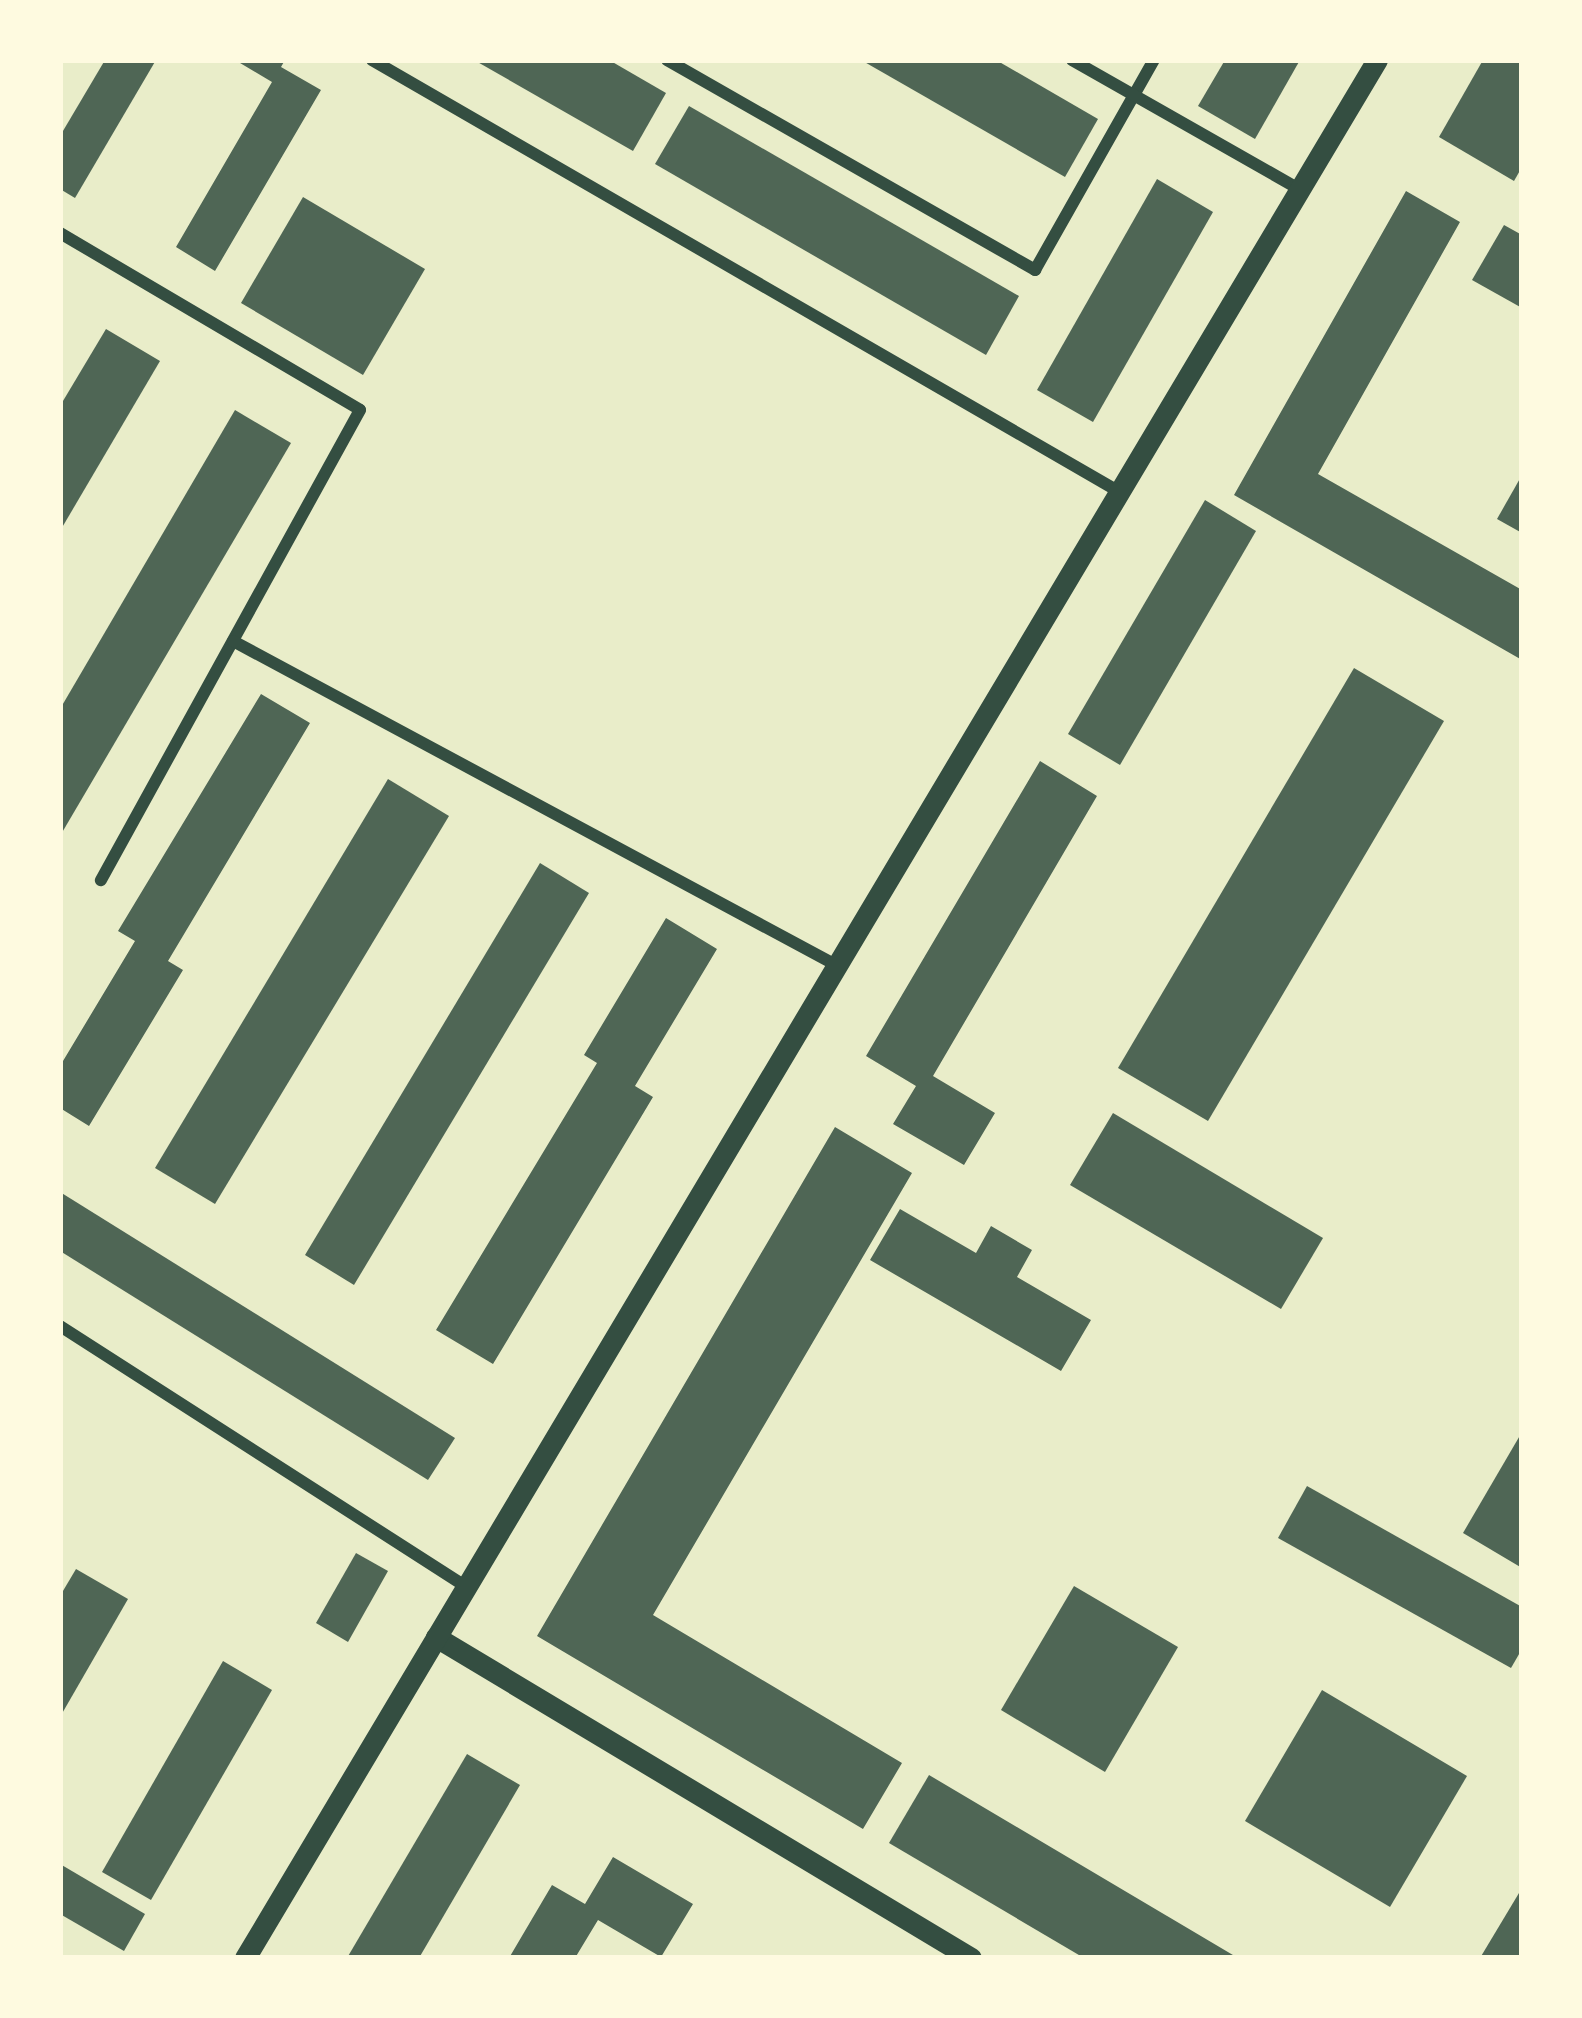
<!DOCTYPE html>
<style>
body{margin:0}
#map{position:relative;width:1582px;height:2018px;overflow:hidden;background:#e9edc9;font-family:Barlow,sans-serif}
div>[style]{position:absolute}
.building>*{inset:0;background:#4f6655}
.minor>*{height:12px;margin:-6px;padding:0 6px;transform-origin:6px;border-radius:6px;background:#344e41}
.tertiary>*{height:21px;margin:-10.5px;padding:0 10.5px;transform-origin:10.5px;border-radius:10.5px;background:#344e41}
span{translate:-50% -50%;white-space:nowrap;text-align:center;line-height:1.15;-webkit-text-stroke:12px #fefae0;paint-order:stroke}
.frame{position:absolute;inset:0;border:63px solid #fefae0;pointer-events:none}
</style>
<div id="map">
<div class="building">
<i style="clip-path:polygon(105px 60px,156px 60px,75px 198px,60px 189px,60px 136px)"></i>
<i style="clip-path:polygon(235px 60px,285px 60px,281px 67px,321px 90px,215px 271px,176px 247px,272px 82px)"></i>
<i style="clip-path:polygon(474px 60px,609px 60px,666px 93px,633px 151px)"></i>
<i style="clip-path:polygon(861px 60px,996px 60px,1098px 119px,1065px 177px)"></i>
<i style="clip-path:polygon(1225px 60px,1300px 60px,1255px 139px,1198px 106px)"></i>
<i style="clip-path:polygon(1483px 60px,1522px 60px,1522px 167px,1514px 181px,1439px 137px)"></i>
<i style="clip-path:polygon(689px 106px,1019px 296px,986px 355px,655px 164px)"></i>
<i style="clip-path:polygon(1157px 179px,1213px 212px,1093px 422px,1037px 390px)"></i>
<i style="clip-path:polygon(1406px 191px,1460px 222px,1318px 474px,1522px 590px,1522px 660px,1234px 495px)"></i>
<i style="clip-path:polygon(303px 197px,425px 269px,363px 375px,241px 303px)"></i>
<i style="clip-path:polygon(1504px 225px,1522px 235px,1522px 308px,1472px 280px)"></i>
<i style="clip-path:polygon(106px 329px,160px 361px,60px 531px,60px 406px)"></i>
<i style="clip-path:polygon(235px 410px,291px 443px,60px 836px,60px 709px)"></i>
<i style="clip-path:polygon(1522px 475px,1522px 533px,1497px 519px)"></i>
<i style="clip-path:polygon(1205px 500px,1256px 531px,1120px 765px,1068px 734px)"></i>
<i style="clip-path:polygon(1354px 668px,1444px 721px,1208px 1121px,1118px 1068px)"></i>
<i style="clip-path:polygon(261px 694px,310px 723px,168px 961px,183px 970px,89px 1126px,60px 1108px,60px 1066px,135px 941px,118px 931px)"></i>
<i style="clip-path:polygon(1040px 761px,1097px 796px,933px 1076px,995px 1113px,964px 1165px,893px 1124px,916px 1086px,866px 1056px)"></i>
<i style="clip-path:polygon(388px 779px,449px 816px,215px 1204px,155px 1168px)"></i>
<i style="clip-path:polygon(540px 863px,589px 893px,354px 1285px,305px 1255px)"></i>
<i style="clip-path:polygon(666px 918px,717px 949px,635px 1086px,653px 1097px,493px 1364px,436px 1330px,597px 1063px,584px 1055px)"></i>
<i style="clip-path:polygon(1113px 1113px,1323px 1238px,1281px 1309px,1070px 1185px)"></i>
<i style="clip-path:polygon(835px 1127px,912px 1173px,653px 1615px,902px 1763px,863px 1829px,537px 1636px)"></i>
<i style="clip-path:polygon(60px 1192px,455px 1438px,428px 1480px,60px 1251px)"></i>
<i style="clip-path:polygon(900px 1209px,976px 1253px,991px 1226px,1032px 1250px,1017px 1277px,1091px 1320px,1061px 1371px,870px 1260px)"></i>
<i style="clip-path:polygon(1522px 1432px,1522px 1568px,1463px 1533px)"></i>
<i style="clip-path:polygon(1307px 1486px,1522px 1607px,1522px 1649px,1511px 1668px,1278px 1538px)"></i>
<i style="clip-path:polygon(356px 1553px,388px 1571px,348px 1642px,316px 1623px)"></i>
<i style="clip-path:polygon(76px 1569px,128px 1599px,60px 1717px,60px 1596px)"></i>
<i style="clip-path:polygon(1074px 1586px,1178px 1647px,1105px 1772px,1001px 1710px)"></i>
<i style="clip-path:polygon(223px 1661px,272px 1690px,151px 1900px,102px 1872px)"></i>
<i style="clip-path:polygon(1322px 1690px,1467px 1776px,1390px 1907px,1245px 1821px)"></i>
<i style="clip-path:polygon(467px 1754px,520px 1785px,419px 1958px,347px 1958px)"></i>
<i style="clip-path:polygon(929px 1775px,1238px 1958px,1084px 1958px,889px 1843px)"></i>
<i style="clip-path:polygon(613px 1857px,693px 1904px,661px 1957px,598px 1920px,575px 1958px,509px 1958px,552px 1885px,585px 1904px)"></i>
<i style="clip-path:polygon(60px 1864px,145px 1914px,124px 1951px,60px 1914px)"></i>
<i style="clip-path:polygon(1522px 1888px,1522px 1958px,1480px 1958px)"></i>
</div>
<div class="minor">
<i style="left:372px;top:60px;width:862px;rotate:30.02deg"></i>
<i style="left:667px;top:60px;width:424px;rotate:29.7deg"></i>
<i style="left:1035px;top:270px;width:241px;rotate:-60.5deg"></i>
<i style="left:1072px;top:60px;width:261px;rotate:29.6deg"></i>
<i style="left:60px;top:233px;width:348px;rotate:30.5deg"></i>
<i style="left:360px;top:410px;width:537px;rotate:118.86deg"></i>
<i style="left:233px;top:641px;width:685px;rotate:28.25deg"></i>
<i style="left:60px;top:1326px;width:481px;rotate:32.7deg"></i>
</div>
<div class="tertiary">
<i style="left:436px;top:1637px;width:624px;rotate:30.96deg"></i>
<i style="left:245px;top:1958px;width:2210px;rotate:-59.19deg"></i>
</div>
<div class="frame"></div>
</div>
